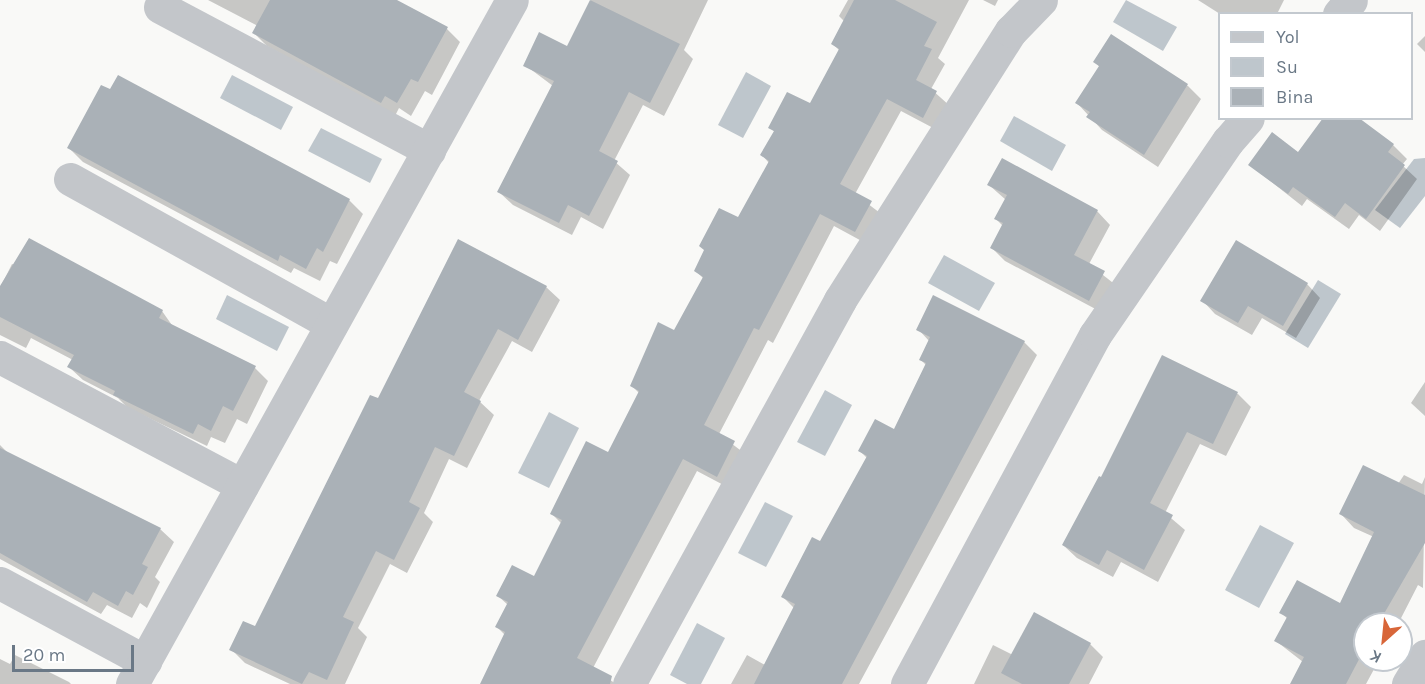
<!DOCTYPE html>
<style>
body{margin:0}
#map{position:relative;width:1425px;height:684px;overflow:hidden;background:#f9f9f7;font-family:Karla,sans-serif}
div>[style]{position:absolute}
.water>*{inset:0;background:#bec6cc}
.shadow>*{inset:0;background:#0003}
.building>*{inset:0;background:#aab1b7}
.minor>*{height:33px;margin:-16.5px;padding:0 16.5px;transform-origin:16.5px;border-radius:16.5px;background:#c3c6ca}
span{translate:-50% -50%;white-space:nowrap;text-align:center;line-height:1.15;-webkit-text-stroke:6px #fff;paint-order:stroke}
.legend{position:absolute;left:1218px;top:12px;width:195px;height:108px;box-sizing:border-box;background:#fff;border:2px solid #c3c9cf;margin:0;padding:8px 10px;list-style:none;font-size:18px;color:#6a7886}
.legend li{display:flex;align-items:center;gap:12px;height:30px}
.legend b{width:30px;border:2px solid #c3c9cf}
.north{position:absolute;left:1353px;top:612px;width:60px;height:60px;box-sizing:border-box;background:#fff;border:2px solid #c3c9cf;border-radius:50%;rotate:207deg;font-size:16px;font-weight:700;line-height:24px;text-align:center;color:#6a7886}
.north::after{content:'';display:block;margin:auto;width:21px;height:27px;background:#d86639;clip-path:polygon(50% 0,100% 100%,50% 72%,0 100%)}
.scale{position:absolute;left:12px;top:645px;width:122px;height:27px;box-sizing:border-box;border:3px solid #6a7886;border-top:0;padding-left:8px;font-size:18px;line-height:21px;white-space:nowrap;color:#6a7886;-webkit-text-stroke:4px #fff;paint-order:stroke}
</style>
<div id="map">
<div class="water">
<i style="clip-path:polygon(1126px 0,1177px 27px,1163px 51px,1113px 22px)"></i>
<i style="clip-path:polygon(746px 72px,771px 86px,743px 138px,718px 125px)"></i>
<i style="clip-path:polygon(232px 75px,293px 107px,281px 130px,220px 98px)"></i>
<i style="clip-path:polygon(1014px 116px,1066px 145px,1052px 171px,1000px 141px)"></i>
<i style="clip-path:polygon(321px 128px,382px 159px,370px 183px,308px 151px)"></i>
<i style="clip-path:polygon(1425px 158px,1425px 196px,1400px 228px,1375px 210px,1414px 159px)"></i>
<i style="clip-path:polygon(944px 255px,995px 283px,979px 311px,928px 283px)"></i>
<i style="clip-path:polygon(1318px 280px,1341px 294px,1308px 348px,1285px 334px)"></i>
<i style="clip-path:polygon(227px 295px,289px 327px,277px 351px,216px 319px)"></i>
<i style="clip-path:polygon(825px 390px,852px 405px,825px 456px,797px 442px)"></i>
<i style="clip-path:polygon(549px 412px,579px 428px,549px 488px,518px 473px)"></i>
<i style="clip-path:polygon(765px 502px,793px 516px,766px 567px,738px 553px)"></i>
<i style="clip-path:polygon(1260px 525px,1294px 543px,1259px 608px,1225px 590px)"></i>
<i style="clip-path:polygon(697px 623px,725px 638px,701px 684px,687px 684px,670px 675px)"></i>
</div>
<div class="shadow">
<i style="clip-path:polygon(208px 0,394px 0,447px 29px,460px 42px,432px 95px,425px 91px,411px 116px,399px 108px,395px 116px,267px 46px,254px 33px,258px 26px)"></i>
<i style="clip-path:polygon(591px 0,708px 0,684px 50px,693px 59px,664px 116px,643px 105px,614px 161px,630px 175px,603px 229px,581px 217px,572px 235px,513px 205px,499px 192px,553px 86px,525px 65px,567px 48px)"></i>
<i style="clip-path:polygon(848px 0,969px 0,938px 58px,945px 64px,931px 89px,950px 106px,937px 130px,901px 111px,855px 194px,884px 216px,869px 245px,834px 226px,773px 343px,768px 340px,719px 434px,748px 456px,731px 489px,697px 471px,593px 668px,616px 684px,481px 684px,505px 635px,497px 627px,508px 605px,498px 596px,534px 579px,562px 524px,552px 514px,609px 454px,640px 394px,632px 386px,675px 332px,704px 279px,696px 271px,738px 220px,769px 163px,762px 155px,775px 132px,770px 128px,810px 105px,840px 51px,832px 43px,844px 21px,839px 16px)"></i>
<i style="clip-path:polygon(983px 0,998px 0,995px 6px)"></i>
<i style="clip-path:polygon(1198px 0,1284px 0,1277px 14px,1220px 14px)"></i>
<i style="clip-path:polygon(1112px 36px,1188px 86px,1201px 99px,1158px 167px,1102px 130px,1077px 103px,1100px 67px,1095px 62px)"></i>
<i style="clip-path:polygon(1425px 36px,1425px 52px,1417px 44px)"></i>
<i style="clip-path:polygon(1357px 118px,1393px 145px,1407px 159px,1402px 165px,1417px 179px,1380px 231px,1359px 215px,1349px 229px,1307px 199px,1302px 206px,1250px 165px,1299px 154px)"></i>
<i style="clip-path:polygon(69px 148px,349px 200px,363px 214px,337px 264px,330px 261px,320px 281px,294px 268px,291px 273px,83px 162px)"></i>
<i style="clip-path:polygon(989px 185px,1097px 211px,1110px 225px,1089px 264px,1117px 286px,1103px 313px,1005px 261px,991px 247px,1003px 226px,996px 219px,1006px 200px)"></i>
<i style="clip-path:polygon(12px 264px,162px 311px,174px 328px,255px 368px,268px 381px,247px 424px,237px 419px,225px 443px,211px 437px,207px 446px,128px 408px,118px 398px,83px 380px,69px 367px,73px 360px,31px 338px,26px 348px,0 335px,0 288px)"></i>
<i style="clip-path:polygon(1307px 284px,1320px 298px,1296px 338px,1262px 318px,1252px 335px,1215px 314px,1202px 300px)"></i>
<i style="clip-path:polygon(546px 287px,560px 300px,532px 352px,512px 341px,479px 401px,494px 415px,467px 468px,449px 459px,424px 513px,433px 522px,407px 573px,390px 564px,358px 628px,367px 637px,345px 684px,290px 684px,245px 663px,231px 649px,256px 628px,378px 400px)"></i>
<i style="clip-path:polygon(918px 329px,1024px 342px,1037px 355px,859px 684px,731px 684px,747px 655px,765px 665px,794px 608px,783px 597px,821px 543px,868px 459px,859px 450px,895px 431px,927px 366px,921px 360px,930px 342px)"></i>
<i style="clip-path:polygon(1163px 357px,1238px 394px,1251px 407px,1226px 456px,1200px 444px,1165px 513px,1185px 530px,1158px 582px,1121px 562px,1113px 577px,1077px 558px,1063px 545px,1102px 479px)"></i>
<i style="clip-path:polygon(1425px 382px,1425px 416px,1411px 403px)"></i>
<i style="clip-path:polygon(0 445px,10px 455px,160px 529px,174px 542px,155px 577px,160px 582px,147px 608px,140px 603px,132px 618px,107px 605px,101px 614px,0 559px)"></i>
<i style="clip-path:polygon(1404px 475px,1422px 484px,1425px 477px,1423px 588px,1418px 585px,1398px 624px,1365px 624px,1365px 660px,1379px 660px,1366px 684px,1292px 684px,1303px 662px,1276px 641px,1288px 619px,1281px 613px,1341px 605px,1374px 537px,1354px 528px,1341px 514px,1398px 484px)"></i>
<i style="clip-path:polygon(1090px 644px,1103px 657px,1089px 684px,974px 684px,993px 645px,1013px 655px)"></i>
<i style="clip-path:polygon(15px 655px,69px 682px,71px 684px,0 684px,0 659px,10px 664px)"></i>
</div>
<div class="building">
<i style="clip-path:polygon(270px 0,397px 0,448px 27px,418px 82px,411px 79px,397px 103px,385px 96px,381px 103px,252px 33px)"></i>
<i style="clip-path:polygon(590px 0,680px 44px,650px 103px,629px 92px,599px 151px,618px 161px,589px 216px,568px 205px,559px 223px,497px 192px,554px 81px,523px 66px,539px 32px,567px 46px)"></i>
<i style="clip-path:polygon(854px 0,895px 0,937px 22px,924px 46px,932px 49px,916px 80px,937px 91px,923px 118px,887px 99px,840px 184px,872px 201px,855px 232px,820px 214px,759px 330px,754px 328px,704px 425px,735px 441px,717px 477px,683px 459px,577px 658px,612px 676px,610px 684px,480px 684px,505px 632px,495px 627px,508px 602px,496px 596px,512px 565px,534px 576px,562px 520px,550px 514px,586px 441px,608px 452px,639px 391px,630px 386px,658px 322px,674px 330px,703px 277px,694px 271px,704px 250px,699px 246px,719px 208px,738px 217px,769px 161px,760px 155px,774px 131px,768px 128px,787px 92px,810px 103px,839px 49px,831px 44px)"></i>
<i style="clip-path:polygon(1111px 34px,1188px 84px,1144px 155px,1086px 117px,1090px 112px,1075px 103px,1099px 66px,1093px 62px)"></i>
<i style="clip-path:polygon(118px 75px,350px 199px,323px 252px,317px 248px,306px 269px,280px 255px,278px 261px,67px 148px,101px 85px,110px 89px)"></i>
<i style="clip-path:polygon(1323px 118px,1359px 118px,1394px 144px,1388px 152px,1405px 165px,1366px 219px,1345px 203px,1335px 217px,1293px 187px,1288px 194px,1248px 165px,1272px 132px,1298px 152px)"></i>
<i style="clip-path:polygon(1002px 158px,1098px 210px,1074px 255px,1105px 271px,1089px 301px,990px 248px,1003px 223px,994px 219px,1007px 195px,987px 185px)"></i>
<i style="clip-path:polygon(29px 238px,163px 310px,159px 318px,256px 366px,233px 411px,223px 406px,211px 431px,198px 424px,193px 434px,113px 395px,115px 391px,67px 367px,74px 355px,0 317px,0 286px)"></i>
<i style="clip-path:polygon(458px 239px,547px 286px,518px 340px,498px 329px,464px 392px,481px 401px,454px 456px,435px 447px,409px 502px,420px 508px,394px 560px,376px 551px,343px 617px,354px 622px,327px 680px,309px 672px,302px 684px,229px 650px,243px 621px,255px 626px,370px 395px,378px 398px)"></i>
<i style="clip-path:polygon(1236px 240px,1308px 283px,1283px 326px,1248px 306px,1238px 323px,1200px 301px)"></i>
<i style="clip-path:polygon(933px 295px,1025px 341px,842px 684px,754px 684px,795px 604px,781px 597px,812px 537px,820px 541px,867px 456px,858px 451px,875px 419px,894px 429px,926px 363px,919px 360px,930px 337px,916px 330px)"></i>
<i style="clip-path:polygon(1162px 355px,1238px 392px,1213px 444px,1187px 432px,1150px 503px,1173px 515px,1144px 570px,1107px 550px,1099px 565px,1062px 545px,1099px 476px,1101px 477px)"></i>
<i style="clip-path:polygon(0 448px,161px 528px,142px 564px,148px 567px,133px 595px,126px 591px,118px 606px,93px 592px,87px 602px,0 553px)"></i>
<i style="clip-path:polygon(1363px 465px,1425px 495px,1425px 543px,1378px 624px,1365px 624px,1365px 648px,1346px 684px,1290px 684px,1304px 657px,1274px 641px,1287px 617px,1279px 613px,1297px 580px,1340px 603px,1374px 532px,1339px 514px)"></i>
<i style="clip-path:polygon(1034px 612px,1091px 643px,1069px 684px,1022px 684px,1001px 673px)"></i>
</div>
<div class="minor">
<i style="left:160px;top:7px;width:305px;rotate:28deg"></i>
<i style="left:1339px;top:14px;width:18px;rotate:-49deg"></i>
<i style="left:70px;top:179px;width:299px;rotate:29deg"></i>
<i style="left:0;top:357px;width:274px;rotate:27.9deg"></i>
<i style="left:0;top:583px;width:165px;rotate:28.3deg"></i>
<i style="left:132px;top:684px;width:782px;rotate:-60.95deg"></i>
<i style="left:629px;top:684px;width:438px;rotate:-61.2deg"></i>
<i style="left:840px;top:300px;width:319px;rotate:-57.6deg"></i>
<i style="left:1011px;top:31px;width:43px;rotate:-45.9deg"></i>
<i style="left:907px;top:684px;width:396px;rotate:-61.7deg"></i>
<i style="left:1095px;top:335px;width:235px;rotate:-55.6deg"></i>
<i style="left:1228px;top:141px;width:30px;rotate:-49deg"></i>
<i style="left:1408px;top:684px;width:33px;rotate:-59deg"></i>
</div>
<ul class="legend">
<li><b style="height:8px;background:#c3c6ca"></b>Yol</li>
<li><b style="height:16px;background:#bec6cc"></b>Su</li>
<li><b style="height:16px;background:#aab1b7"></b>Bina</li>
</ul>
<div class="north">K</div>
<div class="scale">20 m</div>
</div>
